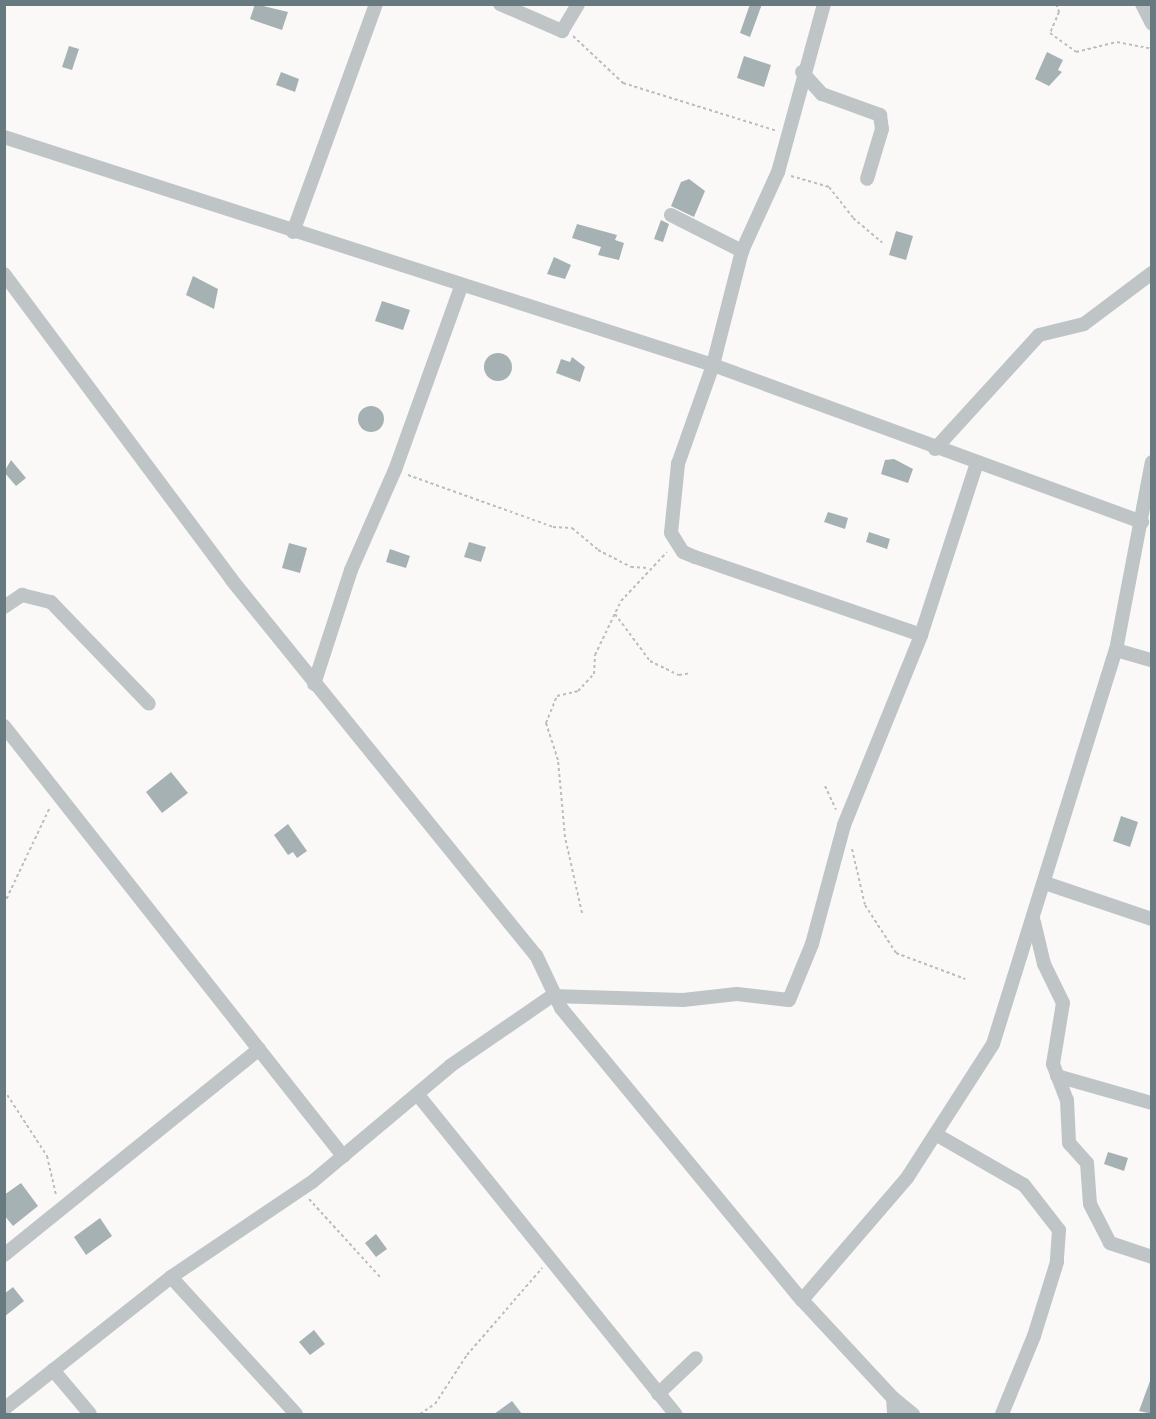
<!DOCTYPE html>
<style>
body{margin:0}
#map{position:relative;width:1156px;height:1419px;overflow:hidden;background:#faf9f8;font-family:"PT Sans",sans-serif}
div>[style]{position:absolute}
.building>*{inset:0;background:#a6b1b4}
.round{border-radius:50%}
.path>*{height:2px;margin-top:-1px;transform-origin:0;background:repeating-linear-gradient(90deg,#babec0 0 3px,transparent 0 6px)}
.street>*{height:14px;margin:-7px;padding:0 7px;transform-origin:7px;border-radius:7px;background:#bfc5c7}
span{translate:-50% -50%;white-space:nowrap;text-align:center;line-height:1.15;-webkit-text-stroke:6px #fff;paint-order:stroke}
.frame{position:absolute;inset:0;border:6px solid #667a80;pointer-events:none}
</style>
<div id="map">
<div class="building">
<i style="clip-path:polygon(255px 4px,288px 12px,282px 30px,250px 19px)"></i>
<i style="clip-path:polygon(750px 4px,762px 4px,750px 37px,740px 33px)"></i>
<i style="clip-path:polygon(69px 46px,79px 49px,72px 70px,62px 67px)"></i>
<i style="clip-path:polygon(1047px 52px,1063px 60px,1058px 70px,1062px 72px,1049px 86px,1035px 79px)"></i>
<i style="clip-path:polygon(744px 56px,771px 65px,764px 87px,737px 78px)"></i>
<i style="clip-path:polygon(281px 72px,299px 79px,295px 92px,276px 85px)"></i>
<i style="clip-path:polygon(689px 179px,705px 191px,694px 217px,671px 206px,681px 182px)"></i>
<i style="clip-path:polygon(661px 220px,669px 224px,663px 242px,654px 239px)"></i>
<i style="clip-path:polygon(577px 224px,617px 235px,615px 240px,624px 243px,619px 260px,598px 255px,601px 247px,572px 238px)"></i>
<i style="clip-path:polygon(896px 231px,913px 236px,906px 260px,889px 255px)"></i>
<i style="clip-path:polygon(554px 257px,571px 265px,565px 279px,547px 274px)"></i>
<i style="clip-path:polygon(193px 276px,218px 289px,214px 309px,186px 295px)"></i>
<i style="clip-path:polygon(382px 301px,410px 310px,403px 330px,375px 321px)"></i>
<i class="round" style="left:484px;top:353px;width:28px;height:28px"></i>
<i style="clip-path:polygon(572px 357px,585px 367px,580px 382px,556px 373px,561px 359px,570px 362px)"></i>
<i class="round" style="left:358px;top:406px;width:26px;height:26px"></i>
<i style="clip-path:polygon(894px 459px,913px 469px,908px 483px,881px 474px,885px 460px)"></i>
<i style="clip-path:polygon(11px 460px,26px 478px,16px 486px,4px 472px)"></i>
<i style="clip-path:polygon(828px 512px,848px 518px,845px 529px,824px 522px)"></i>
<i style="clip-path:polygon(869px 532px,890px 539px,887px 549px,866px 542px)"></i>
<i style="clip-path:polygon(469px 542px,486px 547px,481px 562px,464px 557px)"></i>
<i style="clip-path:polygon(289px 543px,307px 548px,300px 573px,282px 568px)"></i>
<i style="clip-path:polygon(390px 549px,410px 556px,406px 568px,386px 562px)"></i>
<i style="clip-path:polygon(171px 772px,188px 793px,162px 813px,146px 792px)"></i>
<i style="clip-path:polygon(1121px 816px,1138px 822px,1130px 847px,1113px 841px)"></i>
<i style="clip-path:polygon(288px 824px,307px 851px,297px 858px,293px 852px,288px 855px,274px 835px)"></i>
<i style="clip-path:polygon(1108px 1152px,1128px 1158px,1124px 1171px,1104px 1164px)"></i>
<i style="clip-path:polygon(21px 1183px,38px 1206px,13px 1226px,4px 1215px,4px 1195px)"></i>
<i style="clip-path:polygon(100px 1218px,112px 1236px,86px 1255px,74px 1237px)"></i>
<i style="clip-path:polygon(376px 1234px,387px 1249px,376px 1257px,365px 1243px)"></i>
<i style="clip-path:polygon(13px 1287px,24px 1301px,4px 1317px,4px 1294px)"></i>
<i style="clip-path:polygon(314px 1330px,325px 1344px,310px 1355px,299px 1342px)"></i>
<i style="clip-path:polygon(1150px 1381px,1152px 1381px,1152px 1414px,1139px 1411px)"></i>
<i style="clip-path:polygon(512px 1401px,522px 1414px,494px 1414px)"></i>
</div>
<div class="path">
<i style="left:1056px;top:4px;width:9px;rotate:69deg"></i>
<i style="left:1059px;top:12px;width:23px;rotate:113deg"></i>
<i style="left:1050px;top:33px;width:32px;rotate:36deg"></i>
<i style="left:1076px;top:52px;width:42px;rotate:-13.7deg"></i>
<i style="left:1117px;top:42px;width:36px;rotate:11deg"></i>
<i style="left:573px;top:36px;width:69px;rotate:43.2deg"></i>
<i style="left:623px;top:83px;width:161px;rotate:17.3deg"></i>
<i style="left:791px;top:176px;width:40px;rotate:16deg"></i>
<i style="left:829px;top:187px;width:39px;rotate:52deg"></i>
<i style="left:853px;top:218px;width:38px;rotate:40deg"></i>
<i style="left:408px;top:475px;width:154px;rotate:19.7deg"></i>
<i style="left:553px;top:527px;width:19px;rotate:3deg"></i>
<i style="left:572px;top:528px;width:34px;rotate:40deg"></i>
<i style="left:598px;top:550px;width:37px;rotate:27deg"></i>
<i style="left:631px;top:567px;width:18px;rotate:3deg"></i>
<i style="left:615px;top:614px;width:59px;rotate:53.3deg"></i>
<i style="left:650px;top:661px;width:32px;rotate:26deg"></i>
<i style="left:679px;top:675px;width:12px;rotate:-9deg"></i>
<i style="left:825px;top:786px;width:26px;rotate:65deg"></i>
<i style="left:852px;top:849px;width:57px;rotate:76.9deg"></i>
<i style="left:865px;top:905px;width:57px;rotate:57.1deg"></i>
<i style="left:896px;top:953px;width:74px;rotate:20.6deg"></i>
<i style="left:4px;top:904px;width:107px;rotate:-64.6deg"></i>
<i style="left:582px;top:913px;width:78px;rotate:-102.6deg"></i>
<i style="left:565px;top:837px;width:77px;rotate:-95.2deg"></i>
<i style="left:558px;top:760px;width:39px;rotate:-108deg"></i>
<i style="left:546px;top:723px;width:29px;rotate:-68deg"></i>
<i style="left:557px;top:696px;width:22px;rotate:-13deg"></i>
<i style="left:578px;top:691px;width:23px;rotate:-47deg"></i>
<i style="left:594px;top:674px;width:19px;rotate:-87deg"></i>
<i style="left:595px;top:655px;width:60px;rotate:-64.3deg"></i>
<i style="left:621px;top:601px;width:67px;rotate:-46.8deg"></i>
<i style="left:4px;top:1090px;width:79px;rotate:56.9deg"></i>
<i style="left:47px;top:1156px;width:40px;rotate:77deg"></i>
<i style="left:309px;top:1199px;width:107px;rotate:47.7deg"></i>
<i style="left:420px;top:1414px;width:18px;rotate:-34deg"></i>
<i style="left:435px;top:1404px;width:59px;rotate:-56.9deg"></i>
<i style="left:467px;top:1355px;width:115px;rotate:-49.2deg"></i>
</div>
<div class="street">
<i style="left:500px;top:4px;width:68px;rotate:23.5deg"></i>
<i style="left:562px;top:31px;width:31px;rotate:-59deg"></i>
<i style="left:824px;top:4px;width:174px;rotate:105.3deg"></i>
<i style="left:778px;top:172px;width:87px;rotate:114.5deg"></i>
<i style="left:742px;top:251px;width:118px;rotate:104.3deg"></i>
<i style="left:713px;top:365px;width:105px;rotate:109.5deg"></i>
<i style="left:678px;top:464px;width:69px;rotate:95.8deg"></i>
<i style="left:671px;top:533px;width:22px;rotate:58deg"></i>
<i style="left:683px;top:552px;width:13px;rotate:23deg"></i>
<i style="left:695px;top:557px;width:239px;rotate:19deg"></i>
<i style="left:1142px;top:4px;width:22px;rotate:63deg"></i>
<i style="left:802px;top:72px;width:30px;rotate:48deg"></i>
<i style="left:822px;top:94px;width:62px;rotate:19.9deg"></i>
<i style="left:880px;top:115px;width:14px;rotate:82deg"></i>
<i style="left:882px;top:129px;width:52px;rotate:106.7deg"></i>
<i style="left:4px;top:137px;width:745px;rotate:17.83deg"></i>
<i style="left:713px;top:365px;width:457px;rotate:20.1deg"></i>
<i style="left:671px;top:215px;width:80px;rotate:26.9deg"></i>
<i style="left:293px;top:232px;width:243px;rotate:-70deg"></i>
<i style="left:4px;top:274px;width:380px;rotate:53.3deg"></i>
<i style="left:231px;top:579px;width:484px;rotate:51deg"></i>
<i style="left:536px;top:955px;width:59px;rotate:64.7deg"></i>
<i style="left:561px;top:1008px;width:379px;rotate:50.5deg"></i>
<i style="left:802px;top:1300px;width:134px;rotate:47.1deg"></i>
<i style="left:893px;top:1398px;width:16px;rotate:86deg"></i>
<i style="left:935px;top:449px;width:154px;rotate:-47.6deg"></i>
<i style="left:1039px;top:335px;width:46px;rotate:-13.7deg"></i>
<i style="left:1084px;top:324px;width:85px;rotate:-36.9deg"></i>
<i style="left:4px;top:607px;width:22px;rotate:-34deg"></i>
<i style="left:22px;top:595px;width:30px;rotate:14deg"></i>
<i style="left:51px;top:602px;width:141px;rotate:46.1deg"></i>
<i style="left:1116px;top:650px;width:37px;rotate:16deg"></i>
<i style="left:314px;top:684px;width:120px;rotate:-72deg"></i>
<i style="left:351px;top:570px;width:109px;rotate:-66.3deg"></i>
<i style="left:395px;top:470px;width:195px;rotate:-70.2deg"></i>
<i style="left:4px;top:726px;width:548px;rotate:51.75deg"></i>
<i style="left:1045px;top:883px;width:113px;rotate:18.6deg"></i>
<i style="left:1034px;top:922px;width:43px;rotate:76.6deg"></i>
<i style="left:1044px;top:964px;width:43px;rotate:64deg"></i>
<i style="left:1063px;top:1003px;width:62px;rotate:99.3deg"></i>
<i style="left:1053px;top:1064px;width:39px;rotate:69deg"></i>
<i style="left:1067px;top:1100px;width:43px;rotate:87.3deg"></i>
<i style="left:1069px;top:1143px;width:27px;rotate:48deg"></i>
<i style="left:1087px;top:1163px;width:41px;rotate:85.8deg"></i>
<i style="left:1090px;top:1204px;width:44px;rotate:62.9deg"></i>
<i style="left:1110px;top:1243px;width:44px;rotate:18.4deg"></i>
<i style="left:1057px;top:1076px;width:99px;rotate:15.9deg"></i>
<i style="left:418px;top:1095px;width:410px;rotate:51.1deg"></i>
<i style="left:937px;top:1135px;width:100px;rotate:29.9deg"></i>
<i style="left:1024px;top:1185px;width:57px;rotate:52.1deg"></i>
<i style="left:1059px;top:1230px;width:32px;rotate:94deg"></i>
<i style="left:1057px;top:1262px;width:77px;rotate:107.3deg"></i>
<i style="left:1034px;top:1336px;width:84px;rotate:112.3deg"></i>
<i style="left:4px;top:1255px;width:328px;rotate:-38.9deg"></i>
<i style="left:171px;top:1277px;width:185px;rotate:47.6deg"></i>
<i style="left:802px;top:1300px;width:161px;rotate:-49.3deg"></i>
<i style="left:907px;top:1178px;width:159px;rotate:-57.3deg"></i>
<i style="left:993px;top:1044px;width:413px;rotate:-72.7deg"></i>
<i style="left:1116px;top:650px;width:191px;rotate:-79.2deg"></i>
<i style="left:53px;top:1370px;width:57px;rotate:49.9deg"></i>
<i style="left:658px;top:1394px;width:52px;rotate:-43.5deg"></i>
<i style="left:893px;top:1398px;width:26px;rotate:39deg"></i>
<i style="left:4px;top:1409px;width:213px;rotate:-38.3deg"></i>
<i style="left:171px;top:1277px;width:170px;rotate:-34deg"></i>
<i style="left:312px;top:1182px;width:180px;rotate:-40deg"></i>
<i style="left:450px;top:1066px;width:124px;rotate:-34.5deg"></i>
<i style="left:552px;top:996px;width:131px;rotate:1.7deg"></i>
<i style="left:683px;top:1000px;width:54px;rotate:-6.3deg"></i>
<i style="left:737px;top:994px;width:52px;rotate:6.6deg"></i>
<i style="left:789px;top:1000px;width:61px;rotate:-67.7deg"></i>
<i style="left:812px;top:944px;width:123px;rotate:-74.9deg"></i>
<i style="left:844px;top:825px;width:205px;rotate:-67.9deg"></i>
<i style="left:921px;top:635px;width:181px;rotate:-72deg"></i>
</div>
<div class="frame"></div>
</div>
